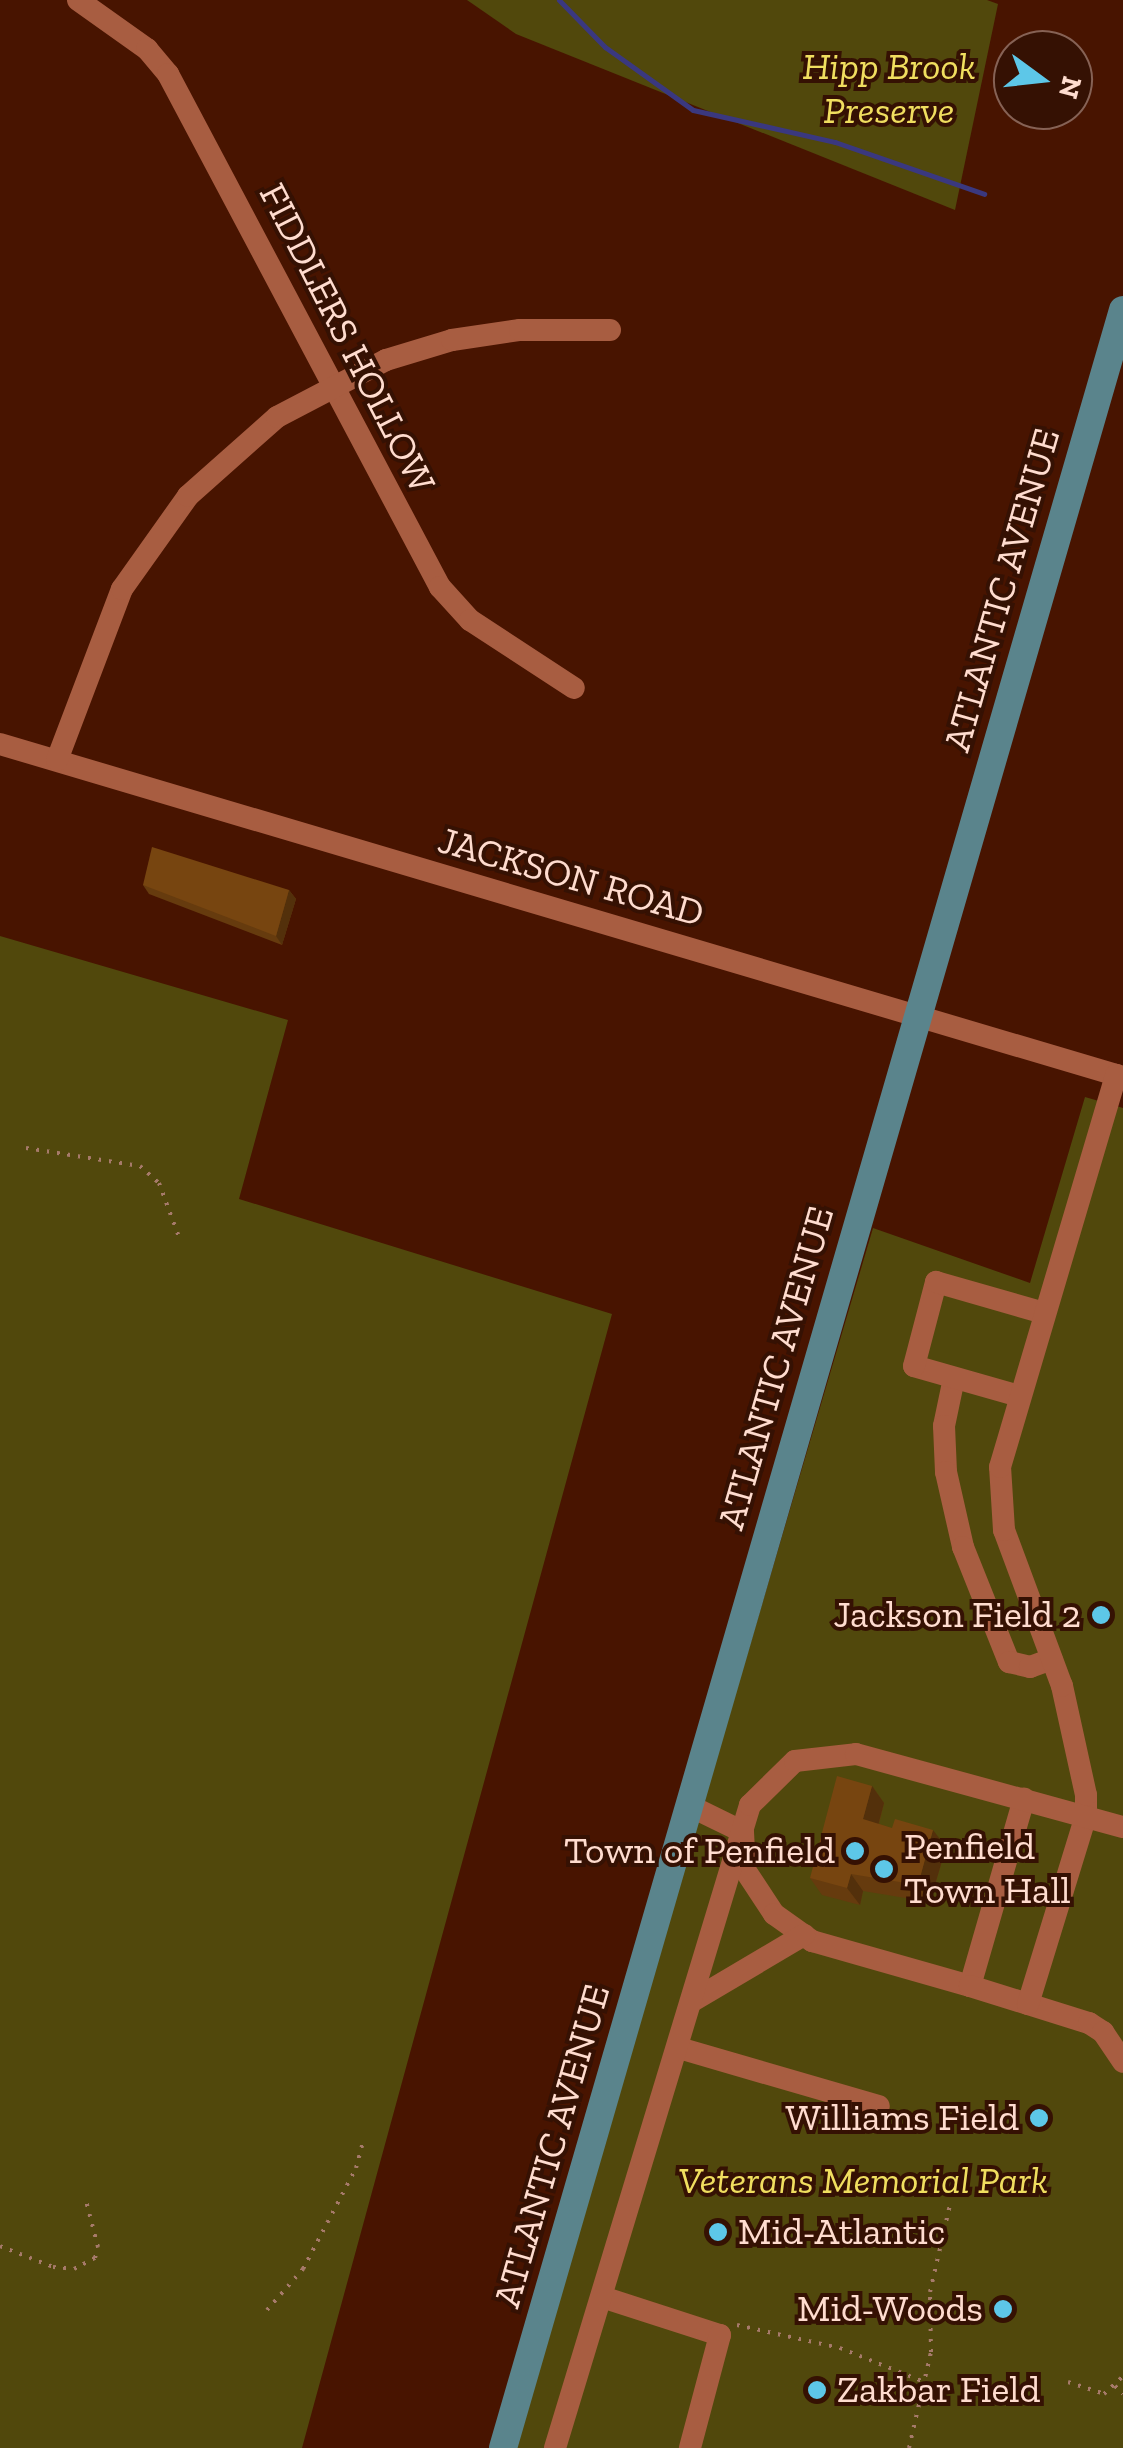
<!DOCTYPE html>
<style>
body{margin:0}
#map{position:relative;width:1123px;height:2448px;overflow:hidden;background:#481400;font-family:"Zilla Slab",serif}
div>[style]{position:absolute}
.green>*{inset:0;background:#51480c}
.stream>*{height:5px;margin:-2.5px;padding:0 2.5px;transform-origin:2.5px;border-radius:2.5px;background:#3a387f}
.path>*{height:4px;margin-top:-2px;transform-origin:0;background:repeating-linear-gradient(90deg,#a67a6a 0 2.5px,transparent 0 10.5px)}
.minor>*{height:22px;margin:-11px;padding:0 11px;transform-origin:11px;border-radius:11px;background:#a85d41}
.major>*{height:28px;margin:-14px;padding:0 14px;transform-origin:14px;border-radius:14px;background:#5a848c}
.wall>*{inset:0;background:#663b0e}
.shaded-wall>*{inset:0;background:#53300b}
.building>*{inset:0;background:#774510}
.dots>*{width:28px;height:28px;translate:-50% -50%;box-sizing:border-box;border:5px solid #351103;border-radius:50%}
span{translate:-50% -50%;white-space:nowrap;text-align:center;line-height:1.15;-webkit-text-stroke:8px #351103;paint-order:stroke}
.park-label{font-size:38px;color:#f0de5f;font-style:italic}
.street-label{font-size:38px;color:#ffdccf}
.poi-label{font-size:38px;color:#ffdccf}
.right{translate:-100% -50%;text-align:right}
.left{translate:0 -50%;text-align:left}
.north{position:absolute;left:993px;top:30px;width:100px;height:100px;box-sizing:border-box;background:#351103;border:2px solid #866255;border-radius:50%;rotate:105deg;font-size:28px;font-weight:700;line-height:40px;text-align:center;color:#ffdccf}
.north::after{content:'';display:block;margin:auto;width:35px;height:45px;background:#5dc7e8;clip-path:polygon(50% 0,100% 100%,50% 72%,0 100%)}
</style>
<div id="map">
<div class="green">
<i style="clip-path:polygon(467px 0,987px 0,998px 4px,955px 210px,516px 34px)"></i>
<i style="clip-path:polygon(0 936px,288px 1020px,239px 1199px,612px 1314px,302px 2448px,0 2448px)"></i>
<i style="clip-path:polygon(1085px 1097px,1123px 1108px,1123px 2448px,513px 2448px,873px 1228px,1030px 1283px)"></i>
</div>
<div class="stream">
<i style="left:559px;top:0;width:66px;rotate:45.6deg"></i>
<i style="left:605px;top:47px;width:108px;rotate:35.6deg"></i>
<i style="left:693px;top:110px;width:146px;rotate:12.7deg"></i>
<i style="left:835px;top:142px;width:158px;rotate:19.2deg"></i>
</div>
<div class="path">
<i style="left:26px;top:1148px;width:115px;rotate:9deg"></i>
<i style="left:140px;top:1166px;width:25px;rotate:42deg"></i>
<i style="left:159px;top:1183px;width:58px;rotate:69.7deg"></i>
<i style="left:0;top:2246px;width:57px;rotate:21.6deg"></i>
<i style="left:53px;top:2267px;width:21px;rotate:5deg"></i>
<i style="left:74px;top:2269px;width:24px;rotate:-28deg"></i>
<i style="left:95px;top:2258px;width:11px;rotate:-75deg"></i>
<i style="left:98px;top:2247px;width:48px;rotate:-104.6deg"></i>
<i style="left:267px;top:2310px;width:55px;rotate:-48.7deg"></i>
<i style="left:303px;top:2269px;width:114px;rotate:-62.3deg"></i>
<i style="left:356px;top:2168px;width:28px;rotate:-75deg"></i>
<i style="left:737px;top:2325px;width:106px;rotate:12.6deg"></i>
<i style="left:840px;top:2348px;width:88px;rotate:21.9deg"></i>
<i style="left:1068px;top:2382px;width:38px;rotate:18deg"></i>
<i style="left:1104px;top:2394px;width:26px;rotate:-43deg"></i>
<i style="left:1115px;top:2386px;width:11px;rotate:45deg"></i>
<i style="left:909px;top:2448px;width:98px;rotate:-77.1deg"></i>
<i style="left:931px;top:2352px;width:60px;rotate:-91deg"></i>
<i style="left:930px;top:2292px;width:89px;rotate:-77.1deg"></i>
</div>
<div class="minor">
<i style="left:78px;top:0;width:85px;rotate:35.4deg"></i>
<i style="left:147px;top:49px;width:33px;rotate:50deg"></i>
<i style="left:168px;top:74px;width:581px;rotate:62.07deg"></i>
<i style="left:440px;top:587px;width:45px;rotate:47.7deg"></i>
<i style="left:470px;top:620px;width:124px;rotate:33.2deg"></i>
<i style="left:0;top:744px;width:1171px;rotate:16.52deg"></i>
<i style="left:57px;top:760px;width:183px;rotate:-69.2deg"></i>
<i style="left:122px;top:589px;width:114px;rotate:-54.6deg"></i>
<i style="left:188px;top:496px;width:119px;rotate:-41.6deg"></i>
<i style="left:277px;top:417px;width:123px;rotate:-27.6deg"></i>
<i style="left:386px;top:360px;width:69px;rotate:-16.9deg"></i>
<i style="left:452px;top:340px;width:69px;rotate:-8.4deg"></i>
<i style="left:520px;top:330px;width:90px"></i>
<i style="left:954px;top:1378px;width:49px;rotate:101.8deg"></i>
<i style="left:944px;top:1426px;width:46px;rotate:87.5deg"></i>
<i style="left:946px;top:1472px;width:77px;rotate:77.2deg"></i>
<i style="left:963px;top:1547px;width:124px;rotate:68.2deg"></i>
<i style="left:1009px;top:1662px;width:22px;rotate:13deg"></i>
<i style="left:1030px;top:1667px;width:23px;rotate:-20deg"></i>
<i style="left:1019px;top:1396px;width:109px;rotate:-164.1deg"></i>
<i style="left:914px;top:1366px;width:87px;rotate:-75.3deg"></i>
<i style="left:936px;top:1282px;width:112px;rotate:16deg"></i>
<i style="left:690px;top:1806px;width:59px;rotate:26.1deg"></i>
<i style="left:743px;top:1832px;width:38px;rotate:87deg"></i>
<i style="left:745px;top:1870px;width:53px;rotate:56.6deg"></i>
<i style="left:774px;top:1914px;width:47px;rotate:35.4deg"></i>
<i style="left:812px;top:1941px;width:164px;rotate:15.9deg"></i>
<i style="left:970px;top:1986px;width:195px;rotate:-73.9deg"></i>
<i style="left:970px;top:1986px;width:125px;rotate:17.3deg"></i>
<i style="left:1089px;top:2023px;width:17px;rotate:33deg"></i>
<i style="left:1103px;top:2032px;width:36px;rotate:56deg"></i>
<i style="left:694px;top:2000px;width:128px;rotate:-30.6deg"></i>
<i style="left:1028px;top:2004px;width:198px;rotate:-72.9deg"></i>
<i style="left:1086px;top:1815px;width:20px;rotate:-90deg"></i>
<i style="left:1086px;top:1795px;width:112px;rotate:-102.4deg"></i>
<i style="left:1062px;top:1686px;width:166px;rotate:-110.4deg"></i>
<i style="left:1004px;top:1530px;width:63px;rotate:-93.6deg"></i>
<i style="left:1000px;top:1467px;width:409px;rotate:-73.5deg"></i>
<i style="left:679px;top:2048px;width:208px;rotate:16.2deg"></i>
<i style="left:602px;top:2297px;width:124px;rotate:17.9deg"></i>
<i style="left:720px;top:2335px;width:117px;rotate:104.9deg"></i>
<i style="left:555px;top:2448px;width:672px;rotate:-73.13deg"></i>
<i style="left:750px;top:1805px;width:63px;rotate:-44.4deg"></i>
<i style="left:795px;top:1761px;width:61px;rotate:-6.5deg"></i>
<i style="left:856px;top:1754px;width:277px;rotate:15.3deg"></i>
</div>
<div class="major">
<i style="left:503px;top:2448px;width:2226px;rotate:-73.83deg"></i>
</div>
<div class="wall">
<i style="clip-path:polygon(143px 885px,289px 890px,296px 899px,282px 945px,149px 894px)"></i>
<i style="clip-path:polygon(872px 1786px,884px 1803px,879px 1824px,946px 1847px,930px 1902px,863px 1891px,860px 1905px,822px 1895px,810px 1878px)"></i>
</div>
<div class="shaded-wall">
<i style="clip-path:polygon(289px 890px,296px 899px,282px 945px,276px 936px)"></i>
<i style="clip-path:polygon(872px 1786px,884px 1803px,875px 1837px,863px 1819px)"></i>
<i style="clip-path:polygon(933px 1830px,946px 1847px,930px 1902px,918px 1885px)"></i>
<i style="clip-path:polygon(851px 1874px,863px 1891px,860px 1905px,847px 1888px)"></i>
</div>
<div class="building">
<i style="clip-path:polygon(152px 847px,289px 890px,276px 936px,143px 885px)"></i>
<i style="clip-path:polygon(837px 1776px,872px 1786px,863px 1819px,892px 1828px,895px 1819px,933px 1830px,918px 1885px,851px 1874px,847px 1888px,810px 1878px)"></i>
</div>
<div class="dots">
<i style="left:1101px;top:1615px;background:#5dc7e8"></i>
<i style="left:855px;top:1851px;background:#5dc7e8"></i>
<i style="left:884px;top:1869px;background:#5dc7e8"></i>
<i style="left:1039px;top:2118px;background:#5dc7e8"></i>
<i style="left:718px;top:2232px;background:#5dc7e8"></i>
<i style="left:1003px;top:2309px;background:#5dc7e8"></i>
<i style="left:817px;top:2390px;background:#5dc7e8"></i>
</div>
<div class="park-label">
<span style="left:889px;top:89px">Hipp Brook<br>Preserve</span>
<span style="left:863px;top:2181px">Veterans Memorial Park</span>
</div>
<div class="street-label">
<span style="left:347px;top:338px;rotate:63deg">FIDDLERS HOLLOW</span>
<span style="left:1002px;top:590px;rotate:-74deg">ATLANTIC AVENUE</span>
<span style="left:571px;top:877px;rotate:16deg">JACKSON ROAD</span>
<span style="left:776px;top:1368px;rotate:-74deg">ATLANTIC AVENUE</span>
<span style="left:552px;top:2146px;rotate:-74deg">ATLANTIC AVENUE</span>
</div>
<div class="poi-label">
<span class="right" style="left:1081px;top:1615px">Jackson Field 2</span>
<span class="left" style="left:904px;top:1869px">Penfield<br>Town Hall</span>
<span class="right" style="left:835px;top:1851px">Town of Penfield</span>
<span class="right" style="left:1019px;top:2118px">Williams Field</span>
<span class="left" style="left:738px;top:2232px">Mid-Atlantic</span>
<span class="right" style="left:983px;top:2309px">Mid-Woods</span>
<span class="left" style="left:837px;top:2390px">Zakbar Field</span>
</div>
<div class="north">N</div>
</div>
